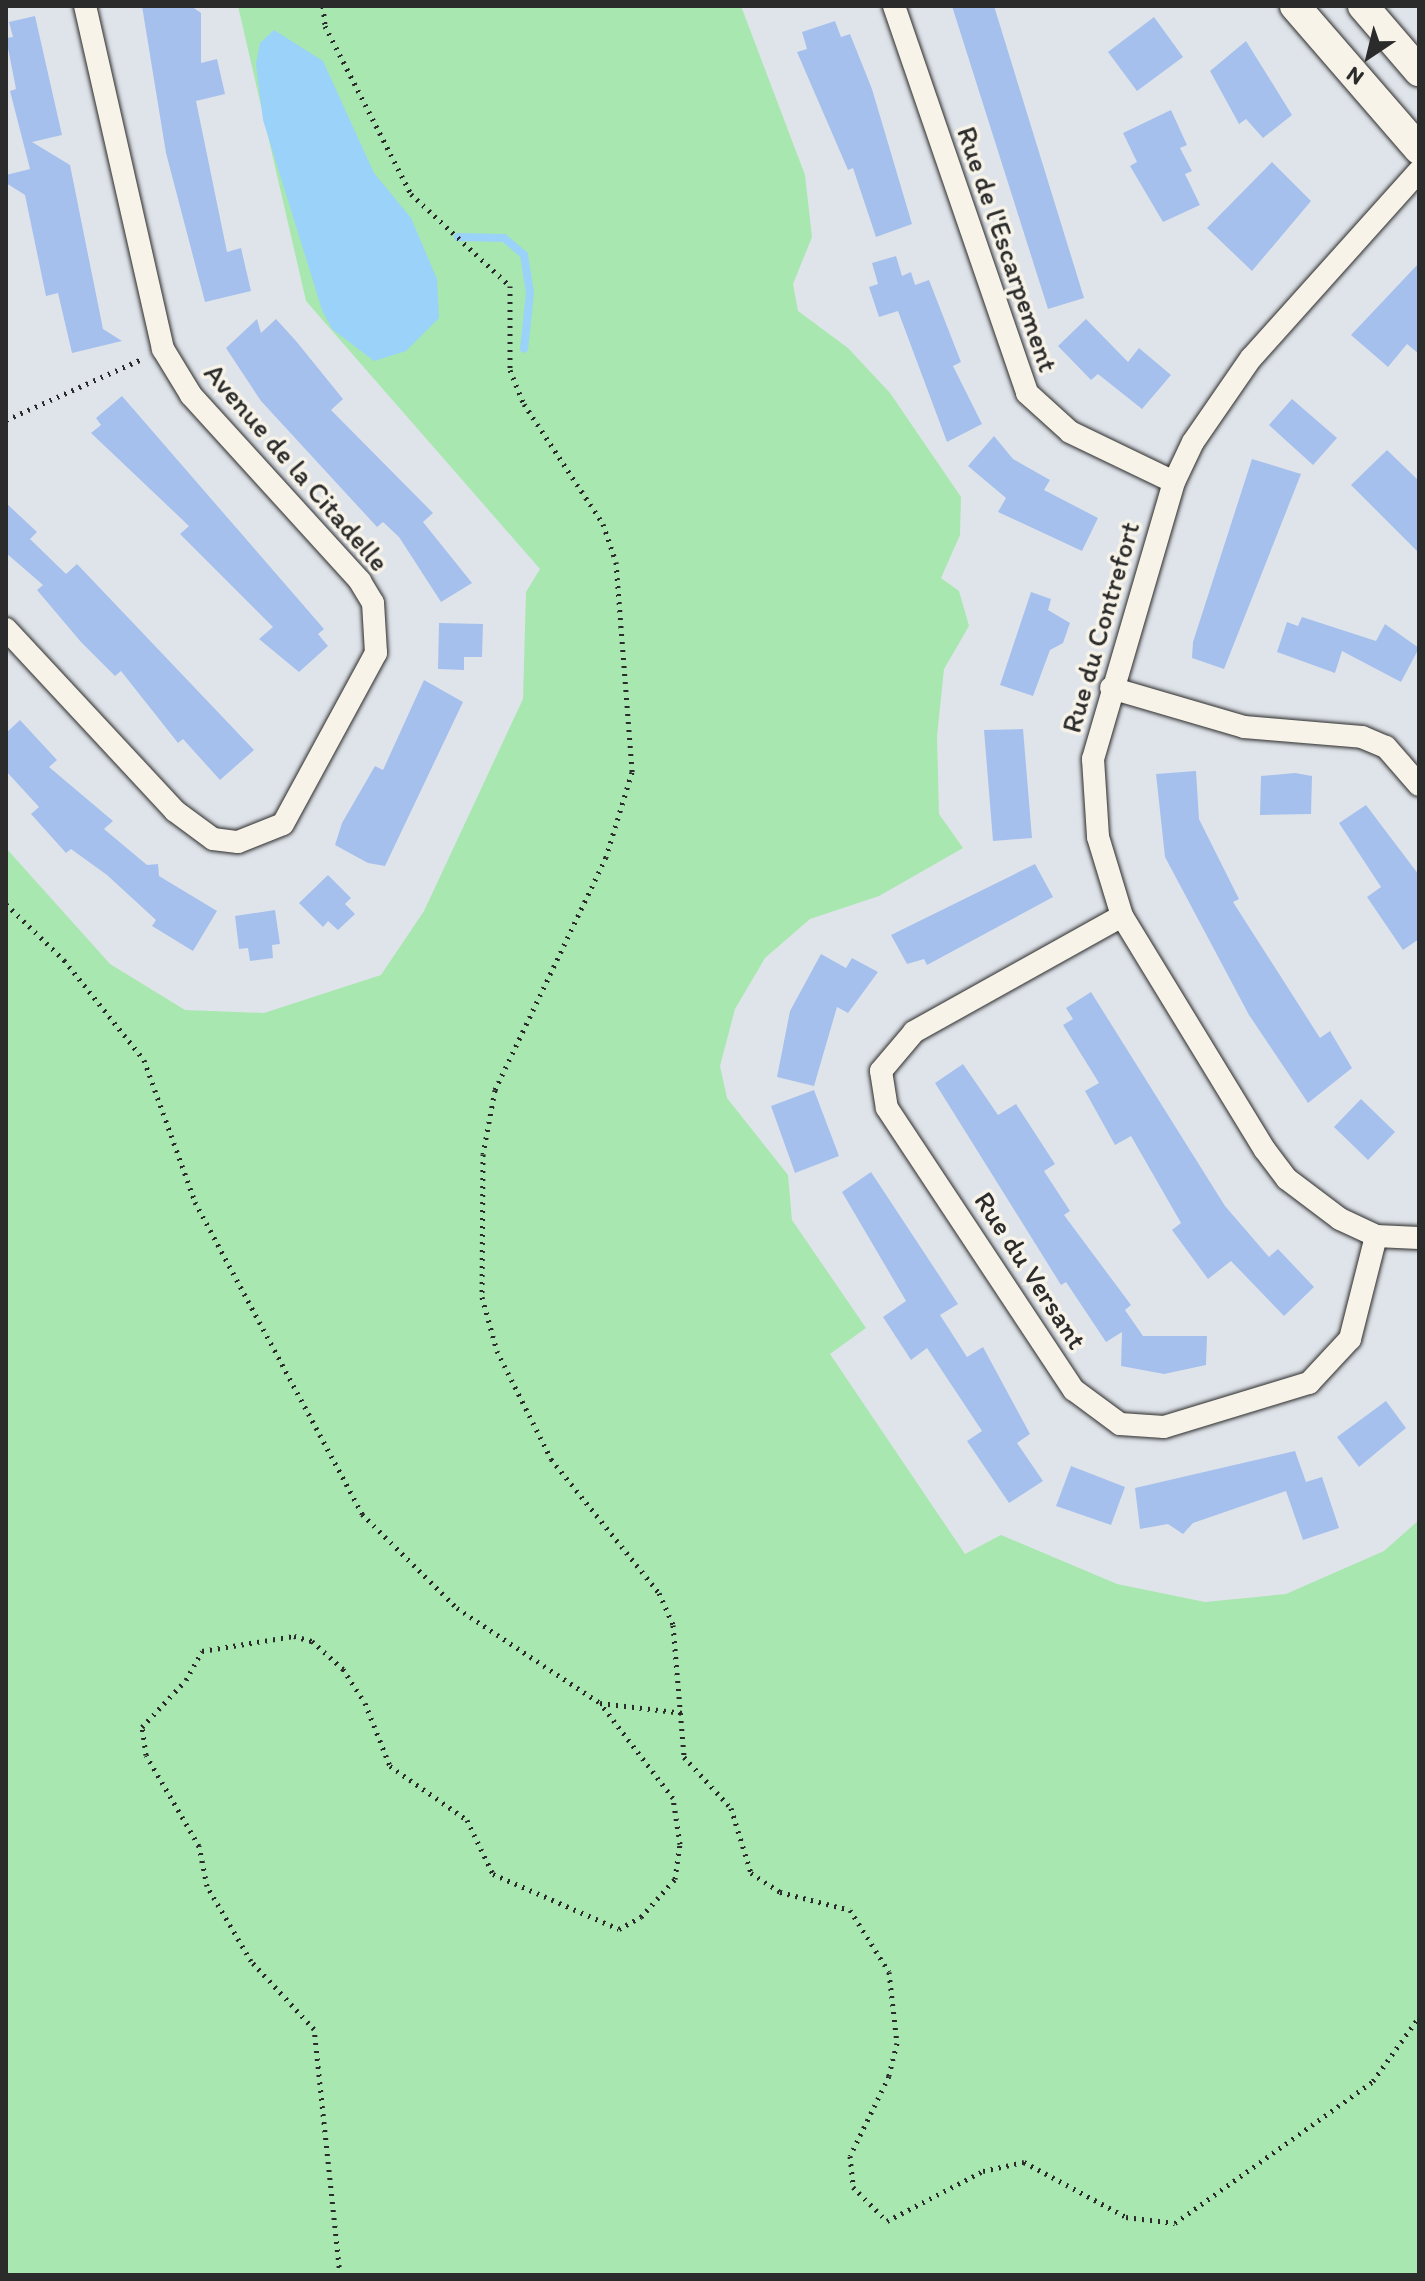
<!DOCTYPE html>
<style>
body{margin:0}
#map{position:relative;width:1425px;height:2281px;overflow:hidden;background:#dfe4ea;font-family:Itim,sans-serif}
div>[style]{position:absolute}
.green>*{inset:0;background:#a8e7af}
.water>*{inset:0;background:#9bd2fa}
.stream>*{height:8px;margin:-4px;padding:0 4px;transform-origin:4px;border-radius:4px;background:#9bd2fa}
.building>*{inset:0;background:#a6c0ed}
.path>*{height:5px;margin-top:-2.5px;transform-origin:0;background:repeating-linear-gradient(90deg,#2b2b2b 0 2px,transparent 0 8px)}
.roads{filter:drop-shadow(0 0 2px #2b2b2b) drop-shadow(0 0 2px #2b2b2b)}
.street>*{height:22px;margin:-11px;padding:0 11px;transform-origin:11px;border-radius:11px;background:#f7f3e8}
.secondary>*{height:30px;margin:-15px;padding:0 15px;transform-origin:15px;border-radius:15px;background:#f7f3e8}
span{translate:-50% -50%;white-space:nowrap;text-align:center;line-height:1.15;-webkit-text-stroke:7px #f7f3e8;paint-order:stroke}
.street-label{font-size:28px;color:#2b2b2b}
.frame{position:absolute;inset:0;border:8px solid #2b2b2b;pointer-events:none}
.north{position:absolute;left:1329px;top:16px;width:80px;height:80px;-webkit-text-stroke:6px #f7f3e8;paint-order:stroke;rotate:215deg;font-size:22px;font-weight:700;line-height:32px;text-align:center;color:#2b2b2b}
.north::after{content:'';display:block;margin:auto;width:28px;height:36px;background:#2b2b2b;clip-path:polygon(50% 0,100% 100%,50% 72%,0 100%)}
</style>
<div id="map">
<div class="green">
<i style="clip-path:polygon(238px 6px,741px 6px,805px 175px,812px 237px,793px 284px,798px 311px,848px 348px,890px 393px,961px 497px,960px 535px,941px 578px,959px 591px,969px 626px,944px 669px,937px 736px,939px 814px,963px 848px,879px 896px,810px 919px,765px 958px,735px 1009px,720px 1066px,727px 1098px,788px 1175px,792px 1220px,866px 1328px,830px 1354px,965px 1554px,1001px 1535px,1117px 1584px,1205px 1602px,1286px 1594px,1384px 1551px,1419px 1520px,1419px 2275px,6px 2275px,6px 848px,110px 964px,185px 1010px,264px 1013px,381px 975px,424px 911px,523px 699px,526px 592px,540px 569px,306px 301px)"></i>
</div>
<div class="water">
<i style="clip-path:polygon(274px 30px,323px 61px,374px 173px,411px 218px,437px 279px,439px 318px,406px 351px,374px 361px,332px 329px,322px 310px,263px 120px,256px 64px,260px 43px)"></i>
</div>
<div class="stream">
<i style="left:458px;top:237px;width:46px;rotate:1.2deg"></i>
<i style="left:504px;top:238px;width:26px;rotate:40deg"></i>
<i style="left:524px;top:255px;width:38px;rotate:81deg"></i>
<i style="left:530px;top:293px;width:56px;rotate:96.1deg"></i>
</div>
<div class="building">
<i style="clip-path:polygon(142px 6px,191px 6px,201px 13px,201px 63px,217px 59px,225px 94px,196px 101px,227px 252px,241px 248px,251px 291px,205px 302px,166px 153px)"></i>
<i style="clip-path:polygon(952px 6px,994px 6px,1084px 298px,1048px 309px)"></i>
<i style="clip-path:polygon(35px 16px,62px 135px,32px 142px,70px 165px,103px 329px,122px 341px,72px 353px,58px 293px,46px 296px,25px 195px,6px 183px,6px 175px,30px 169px,10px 91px,16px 89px,6px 38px,13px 37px,9px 22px)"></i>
<i style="clip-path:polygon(1154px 17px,1183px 57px,1137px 91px,1108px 52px)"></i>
<i style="clip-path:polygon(835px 21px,841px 37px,850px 34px,872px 89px,912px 224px,876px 237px,853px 168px,848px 170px,797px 52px,807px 49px,802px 32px)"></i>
<i style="clip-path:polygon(1246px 41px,1292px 115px,1263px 138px,1246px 119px,1239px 124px,1210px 71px)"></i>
<i style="clip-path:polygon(1171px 110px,1187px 145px,1180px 148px,1192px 171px,1185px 174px,1200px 205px,1163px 222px,1130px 166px,1137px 162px,1123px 133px)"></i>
<i style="clip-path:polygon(1272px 162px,1311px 201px,1252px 271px,1207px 228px)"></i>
<i style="clip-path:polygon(896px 256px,902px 276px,911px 272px,915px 285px,929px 280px,961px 362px,953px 366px,982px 424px,947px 442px,898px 311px,879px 317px,869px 287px,878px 284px,872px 263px)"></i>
<i style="clip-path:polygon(1419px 263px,1419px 354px,1407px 344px,1388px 367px,1351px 335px)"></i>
<i style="clip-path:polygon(257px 319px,261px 333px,276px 319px,296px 341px,343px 399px,331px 410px,433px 513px,423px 522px,472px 583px,441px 602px,399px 537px,383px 522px,377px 527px,261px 401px,226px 348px)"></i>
<i style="clip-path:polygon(1086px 319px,1128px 362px,1139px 348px,1171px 375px,1142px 409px,1098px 374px,1091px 380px,1058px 346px)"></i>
<i style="clip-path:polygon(122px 396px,324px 629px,318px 634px,328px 646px,299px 672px,259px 639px,273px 627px,180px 534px,189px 526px,91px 433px,101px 425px,96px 418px)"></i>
<i style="clip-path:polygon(1292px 399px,1337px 438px,1313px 465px,1269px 425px)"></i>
<i style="clip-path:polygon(994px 436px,1013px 459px,1050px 480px,1044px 490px,1098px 518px,1082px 551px,998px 512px,1006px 498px,968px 466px)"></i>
<i style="clip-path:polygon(1387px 450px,1419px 481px,1419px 553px,1351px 485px)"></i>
<i style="clip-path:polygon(1252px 459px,1301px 474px,1224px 669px,1192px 658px,1193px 642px)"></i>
<i style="clip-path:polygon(6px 503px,37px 532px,30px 539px,66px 574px,77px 564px,254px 750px,220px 780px,183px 739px,178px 743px,121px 671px,115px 676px,81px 642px,37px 590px,43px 585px,6px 553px)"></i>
<i style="clip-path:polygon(1031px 592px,1051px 599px,1048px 610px,1070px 623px,1063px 643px,1050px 650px,1033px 696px,1000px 685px)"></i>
<i style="clip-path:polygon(1302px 617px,1376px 641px,1385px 624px,1419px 648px,1401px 682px,1342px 651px,1335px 673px,1277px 652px,1287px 622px,1298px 626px)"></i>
<i style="clip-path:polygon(439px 623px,483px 624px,482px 657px,464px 657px,464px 670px,438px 669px)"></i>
<i style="clip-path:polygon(424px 680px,463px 702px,385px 866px,368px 863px,335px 845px,342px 823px,375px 766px,383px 770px)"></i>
<i style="clip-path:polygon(20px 720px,57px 760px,49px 767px,113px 821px,104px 829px,147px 865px,158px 864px,159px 876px,217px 911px,193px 951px,152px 926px,156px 920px,107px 875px,71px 849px,66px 853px,31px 814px,39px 807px,6px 771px,6px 733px)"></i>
<i style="clip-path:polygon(1023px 729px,1032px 838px,993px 841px,984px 730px)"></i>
<i style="clip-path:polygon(1196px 771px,1199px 819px,1239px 899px,1233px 902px,1320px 1038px,1330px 1031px,1352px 1068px,1308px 1103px,1249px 1015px,1165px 857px,1156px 774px)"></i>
<i style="clip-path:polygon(1295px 773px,1312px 776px,1311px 814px,1260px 815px,1261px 776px)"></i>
<i style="clip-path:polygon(1366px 805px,1419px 875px,1419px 939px,1403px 950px,1367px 897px,1381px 887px,1339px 823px)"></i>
<i style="clip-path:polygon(1035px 864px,1053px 897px,927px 965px,924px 959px,907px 964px,891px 935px)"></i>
<i style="clip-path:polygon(328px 875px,351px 898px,345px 904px,355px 914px,338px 930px,328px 921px,323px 927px,299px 903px)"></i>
<i style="clip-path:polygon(275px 910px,280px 944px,272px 945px,273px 958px,250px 961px,248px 948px,239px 949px,235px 916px)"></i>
<i style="clip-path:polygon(821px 954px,846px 968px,852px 958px,878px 972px,848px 1013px,837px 1007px,814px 1086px,777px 1077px,790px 1011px)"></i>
<i style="clip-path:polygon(1091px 992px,1225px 1206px,1269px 1257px,1278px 1249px,1314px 1287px,1284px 1316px,1231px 1261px,1208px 1279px,1172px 1230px,1181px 1223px,1131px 1136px,1115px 1145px,1085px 1091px,1099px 1083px,1063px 1025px,1073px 1019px,1066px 1008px)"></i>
<i style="clip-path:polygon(963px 1064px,998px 1115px,1016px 1104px,1055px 1164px,1044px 1171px,1070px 1211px,1064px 1215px,1131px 1305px,1125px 1310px,1143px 1336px,1207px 1336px,1206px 1365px,1164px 1374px,1121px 1366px,1122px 1332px,1106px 1342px,1066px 1282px,1061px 1285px,935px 1083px)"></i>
<i style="clip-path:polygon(814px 1090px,839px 1156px,795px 1173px,771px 1106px)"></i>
<i style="clip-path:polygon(1361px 1099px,1395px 1132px,1368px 1160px,1334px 1127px)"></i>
<i style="clip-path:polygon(871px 1172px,958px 1304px,940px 1315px,967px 1357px,983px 1347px,1030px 1434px,1017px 1443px,1043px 1481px,1009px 1503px,967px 1441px,982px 1431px,927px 1348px,911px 1360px,883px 1317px,906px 1301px,842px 1192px)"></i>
<i style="clip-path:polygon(1386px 1401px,1406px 1428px,1359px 1467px,1337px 1437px)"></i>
<i style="clip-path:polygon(1295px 1451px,1306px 1482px,1322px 1477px,1339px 1528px,1303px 1540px,1286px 1491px,1193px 1523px,1183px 1534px,1168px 1524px,1140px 1529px,1135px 1488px)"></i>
<i style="clip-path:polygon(1071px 1466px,1125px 1487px,1111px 1525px,1056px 1506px)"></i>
</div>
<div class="path">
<i style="left:323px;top:6px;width:20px;rotate:84deg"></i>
<i style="left:325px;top:26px;width:189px;rotate:62.9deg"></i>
<i style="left:411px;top:194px;width:135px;rotate:42.9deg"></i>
<i style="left:510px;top:286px;width:84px;rotate:90deg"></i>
<i style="left:510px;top:370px;width:37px;rotate:68deg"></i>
<i style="left:524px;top:404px;width:144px;rotate:56.6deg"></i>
<i style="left:603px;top:524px;width:40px;rotate:71.1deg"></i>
<i style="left:616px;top:562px;width:211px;rotate:85.6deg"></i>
<i style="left:632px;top:772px;width:89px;rotate:107deg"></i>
<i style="left:606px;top:857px;width:258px;rotate:115.5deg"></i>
<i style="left:495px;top:1090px;width:65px;rotate:100.6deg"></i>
<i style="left:483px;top:1154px;width:143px;rotate:90.4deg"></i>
<i style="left:482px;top:1297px;width:56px;rotate:74.5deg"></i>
<i style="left:497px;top:1351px;width:121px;rotate:63.4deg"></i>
<i style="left:551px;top:1459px;width:172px;rotate:51.1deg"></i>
<i style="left:659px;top:1593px;width:35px;rotate:66deg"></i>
<i style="left:673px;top:1625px;width:132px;rotate:85.2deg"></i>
<i style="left:684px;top:1757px;width:69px;rotate:47.3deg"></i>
<i style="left:731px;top:1808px;width:68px;rotate:72.9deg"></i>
<i style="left:751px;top:1873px;width:35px;rotate:33deg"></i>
<i style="left:780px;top:1892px;width:72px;rotate:14.4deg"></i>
<i style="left:850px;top:1910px;width:73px;rotate:57.8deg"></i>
<i style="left:889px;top:1972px;width:71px;rotate:83.6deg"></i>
<i style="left:897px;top:2043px;width:34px;rotate:104deg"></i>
<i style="left:889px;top:2076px;width:89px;rotate:116deg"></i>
<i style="left:850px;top:2156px;width:31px;rotate:84deg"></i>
<i style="left:853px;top:2187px;width:48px;rotate:45deg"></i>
<i style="left:887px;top:2221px;width:108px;rotate:-27.5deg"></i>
<i style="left:983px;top:2171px;width:42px;rotate:-12.4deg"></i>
<i style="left:1024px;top:2162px;width:116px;rotate:28.3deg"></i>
<i style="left:1126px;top:2217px;width:49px;rotate:7deg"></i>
<i style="left:1175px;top:2223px;width:244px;rotate:-35.6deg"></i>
<i style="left:1373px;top:2081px;width:79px;rotate:-54.3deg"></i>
<i style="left:6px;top:420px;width:151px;rotate:-24.2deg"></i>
<i style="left:6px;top:904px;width:81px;rotate:44deg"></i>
<i style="left:64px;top:960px;width:128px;rotate:51.3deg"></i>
<i style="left:144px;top:1060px;width:151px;rotate:70.2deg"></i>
<i style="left:195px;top:1202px;width:354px;rotate:61.8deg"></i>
<i style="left:362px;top:1514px;width:134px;rotate:44.7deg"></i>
<i style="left:457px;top:1608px;width:172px;rotate:33.6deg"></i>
<i style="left:600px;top:1703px;width:84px;rotate:6.9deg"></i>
<i style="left:340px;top:2275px;width:247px;rotate:-96deg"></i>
<i style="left:314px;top:2029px;width:93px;rotate:-132.8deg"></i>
<i style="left:251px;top:1961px;width:87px;rotate:-120.4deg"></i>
<i style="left:207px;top:1886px;width:41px;rotate:-101.3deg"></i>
<i style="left:199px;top:1846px;width:105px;rotate:-120.2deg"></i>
<i style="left:146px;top:1755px;width:28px;rotate:-98deg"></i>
<i style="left:142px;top:1727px;width:64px;rotate:-46.9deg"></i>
<i style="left:186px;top:1680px;width:33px;rotate:-61deg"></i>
<i style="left:202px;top:1651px;width:93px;rotate:-9.3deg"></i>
<i style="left:294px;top:1636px;width:19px;rotate:16deg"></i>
<i style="left:312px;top:1641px;width:42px;rotate:42.1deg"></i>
<i style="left:343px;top:1669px;width:40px;rotate:57.1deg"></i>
<i style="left:365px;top:1703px;width:68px;rotate:68.4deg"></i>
<i style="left:390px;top:1766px;width:94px;rotate:35deg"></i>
<i style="left:467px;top:1820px;width:60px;rotate:64.3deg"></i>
<i style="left:493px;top:1874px;width:137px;rotate:23.6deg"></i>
<i style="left:619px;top:1929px;width:25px;rotate:-29deg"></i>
<i style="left:641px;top:1917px;width:51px;rotate:-48.2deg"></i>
<i style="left:675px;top:1879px;width:35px;rotate:-82deg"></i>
<i style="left:680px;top:1844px;width:47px;rotate:-98.7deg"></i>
<i style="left:673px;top:1798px;width:120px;rotate:-127.5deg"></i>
</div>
<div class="roads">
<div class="street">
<i style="left:894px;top:6px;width:409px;rotate:71deg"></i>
<i style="left:1027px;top:393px;width:58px;rotate:42.2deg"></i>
<i style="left:1070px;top:432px;width:115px;rotate:25.7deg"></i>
<i style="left:1419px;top:171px;width:251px;rotate:131.9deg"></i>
<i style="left:1251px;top:358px;width:102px;rotate:124.6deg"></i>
<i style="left:1193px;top:442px;width:44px;rotate:115.4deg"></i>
<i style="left:1174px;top:482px;width:289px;rotate:106.3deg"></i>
<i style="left:1093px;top:759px;width:78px;rotate:86.3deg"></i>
<i style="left:1098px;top:837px;width:83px;rotate:73.1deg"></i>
<i style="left:1122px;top:916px;width:274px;rotate:58.6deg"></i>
<i style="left:1265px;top:1150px;width:36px;rotate:53deg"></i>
<i style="left:1287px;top:1179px;width:66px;rotate:37deg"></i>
<i style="left:1340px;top:1219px;width:40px;rotate:25deg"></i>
<i style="left:1376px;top:1236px;width:43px;rotate:2.7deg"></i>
<i style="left:6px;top:629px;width:248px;rotate:47.1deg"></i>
<i style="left:175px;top:811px;width:47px;rotate:36.4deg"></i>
<i style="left:213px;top:839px;width:25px;rotate:7deg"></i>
<i style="left:238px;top:842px;width:48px;rotate:-21.8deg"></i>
<i style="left:283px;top:824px;width:195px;rotate:-61.5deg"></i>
<i style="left:376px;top:653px;width:50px;rotate:-93.4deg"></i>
<i style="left:373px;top:603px;width:26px;rotate:-121deg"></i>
<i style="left:360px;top:581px;width:251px;rotate:-132.3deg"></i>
<i style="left:191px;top:395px;width:54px;rotate:-121.3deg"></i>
<i style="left:163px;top:349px;width:352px;rotate:-102.8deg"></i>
<i style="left:1111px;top:688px;width:139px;rotate:16.3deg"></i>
<i style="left:1244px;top:727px;width:118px;rotate:4.8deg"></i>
<i style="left:1362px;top:737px;width:26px;rotate:23deg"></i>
<i style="left:1386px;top:747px;width:50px;rotate:49deg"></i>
<i style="left:1122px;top:916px;width:238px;rotate:150.9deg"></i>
<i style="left:914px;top:1032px;width:51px;rotate:130.2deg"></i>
<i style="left:881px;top:1071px;width:37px;rotate:81deg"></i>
<i style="left:887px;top:1108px;width:338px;rotate:56.5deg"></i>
<i style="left:1074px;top:1390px;width:57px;rotate:36.5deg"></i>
<i style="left:1120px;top:1424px;width:44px;rotate:3.9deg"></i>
<i style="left:1164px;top:1427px;width:152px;rotate:-16.9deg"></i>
<i style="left:1309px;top:1383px;width:60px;rotate:-47deg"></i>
<i style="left:1350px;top:1339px;width:106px;rotate:-75.8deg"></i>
</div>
<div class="secondary">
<i style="left:1295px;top:6px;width:189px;rotate:49.1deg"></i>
<i style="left:1363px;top:6px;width:86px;rotate:49.3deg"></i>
</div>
</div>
<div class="street-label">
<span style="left:1008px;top:249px;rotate:71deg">Rue de l'Escarpement</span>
<span style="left:297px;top:467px;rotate:49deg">Avenue de la Citadelle</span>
<span style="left:1100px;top:627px;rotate:-74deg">Rue du Contrefort</span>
<span style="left:1031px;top:1270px;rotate:57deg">Rue du Versant</span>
</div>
<div class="frame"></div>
<div class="north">N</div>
</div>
